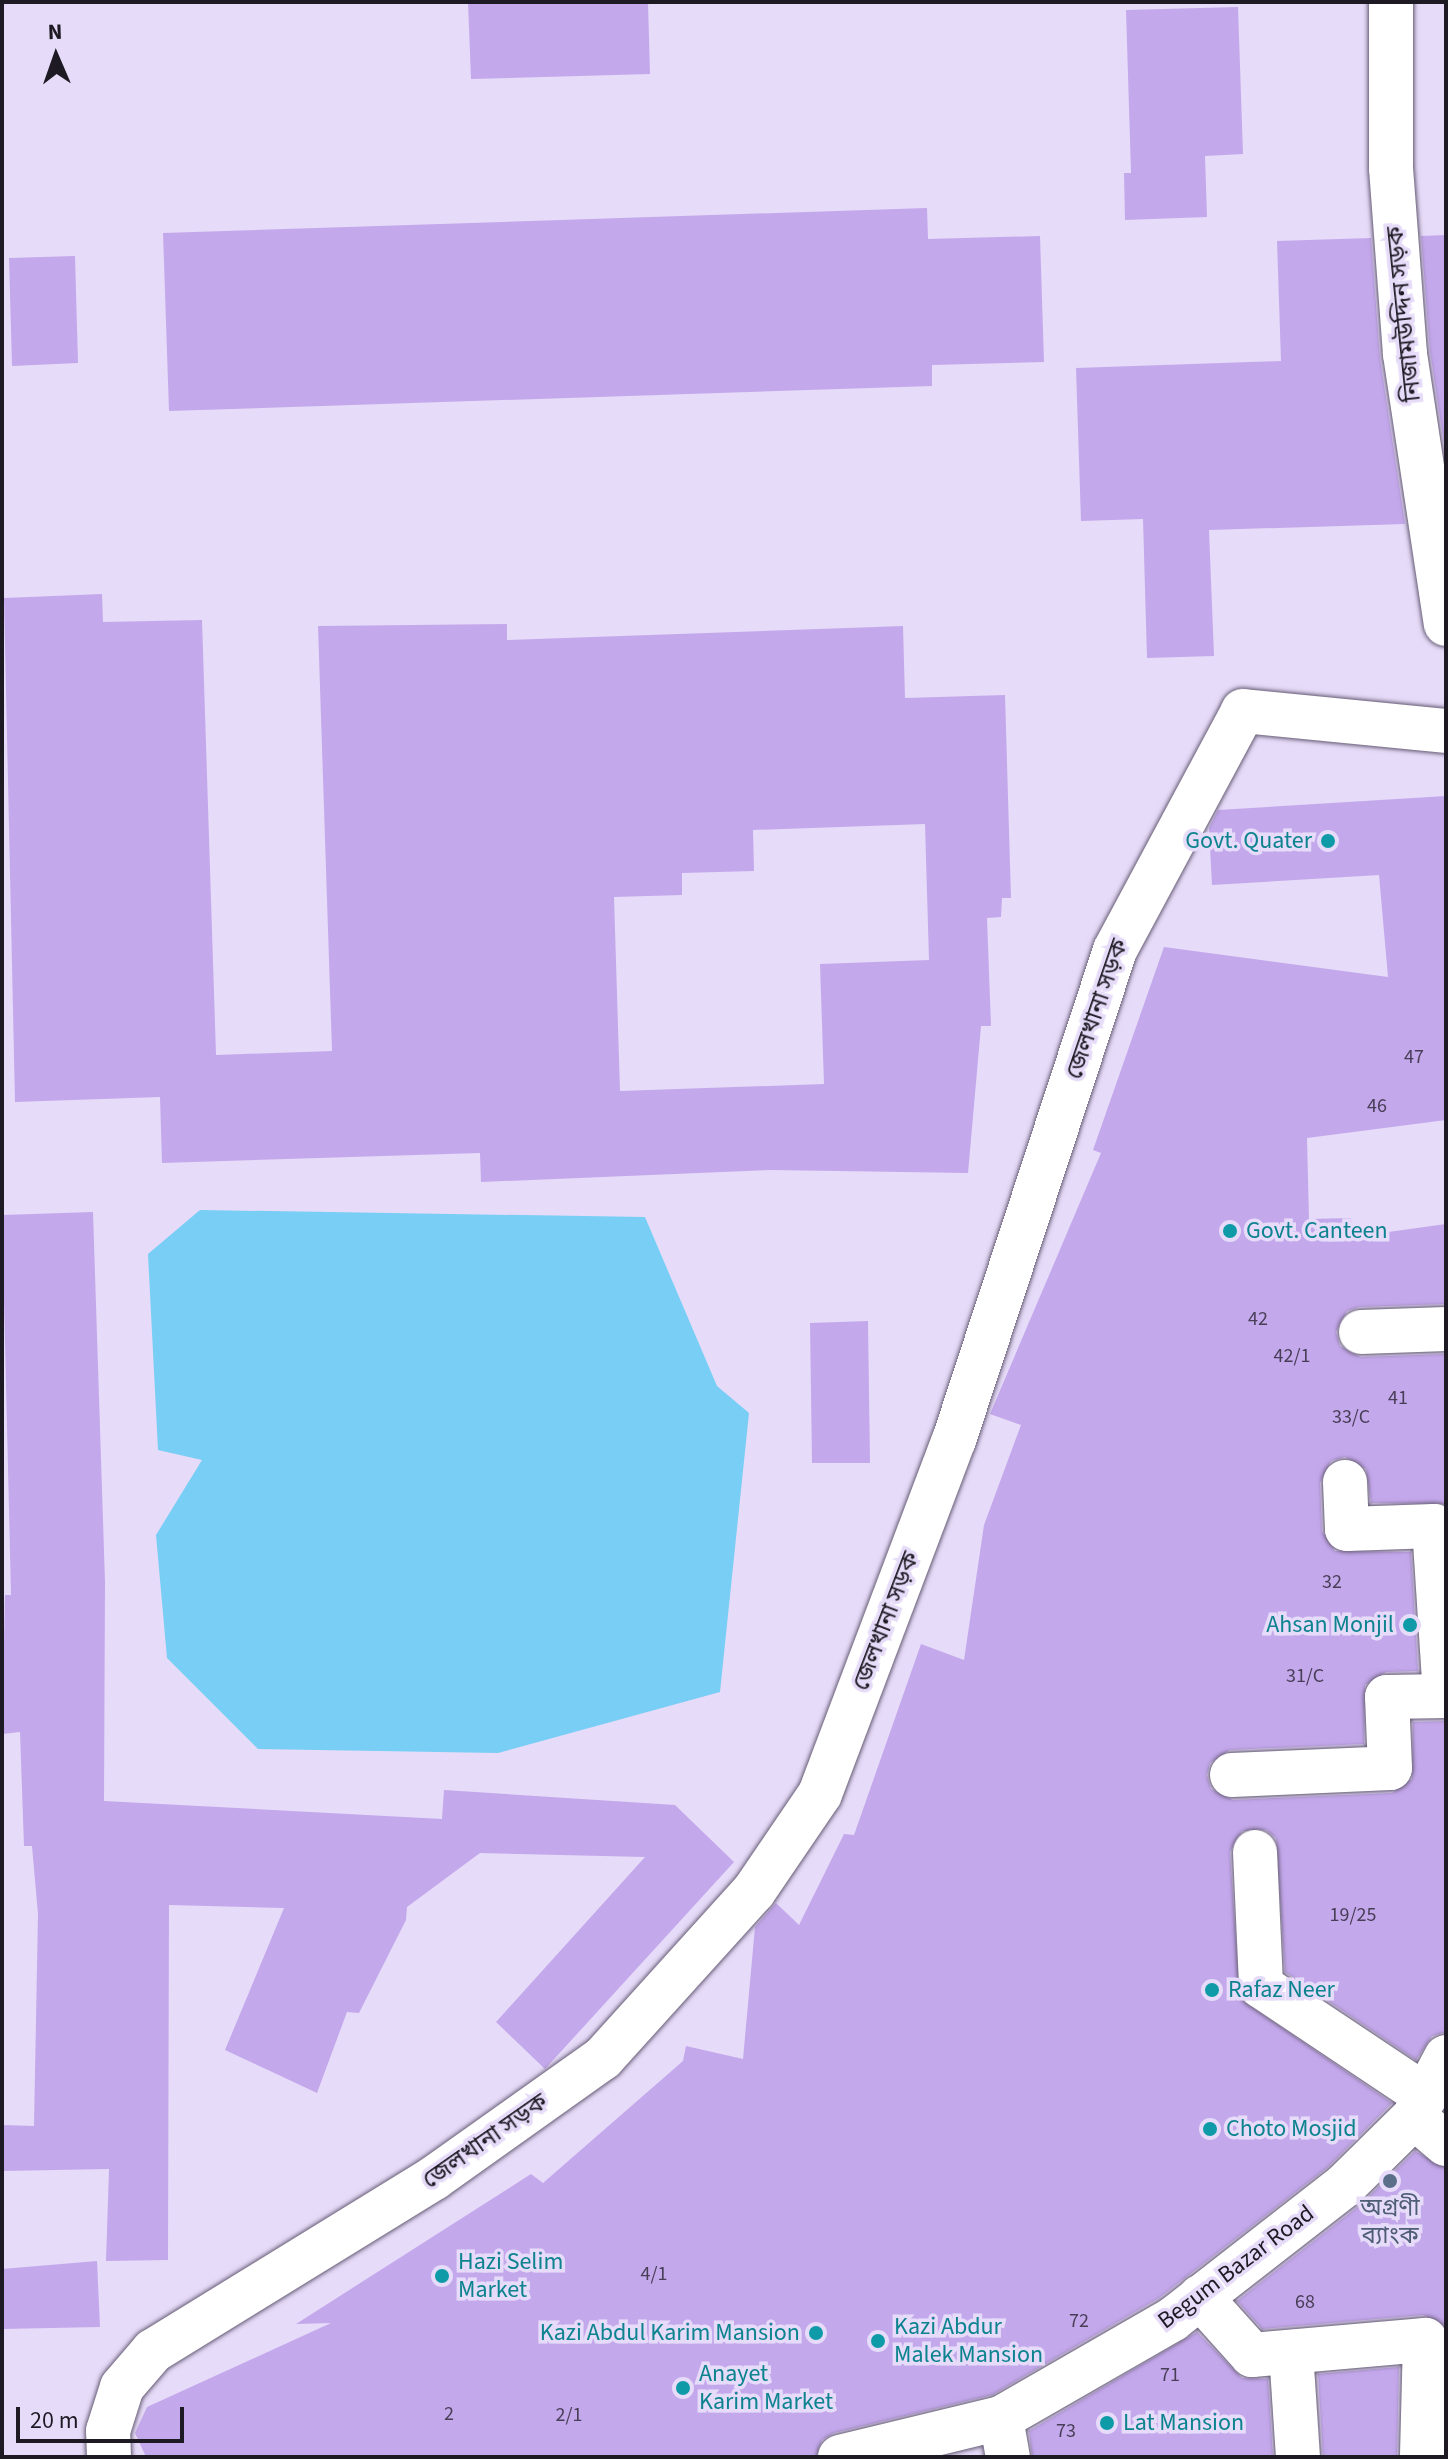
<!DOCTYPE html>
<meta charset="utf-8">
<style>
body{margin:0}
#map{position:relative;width:1448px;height:2459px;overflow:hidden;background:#e6dbf8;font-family:"Source Sans 3","Noto Sans Bengali",sans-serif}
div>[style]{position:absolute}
.water>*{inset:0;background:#78cef5}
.building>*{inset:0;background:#c4a8ec}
.roads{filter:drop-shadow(0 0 2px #665c75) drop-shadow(0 0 2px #665c75)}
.street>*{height:44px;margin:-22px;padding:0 22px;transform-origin:22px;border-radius:22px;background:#fff}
.secondary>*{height:44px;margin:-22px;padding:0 22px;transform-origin:22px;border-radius:22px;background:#fff}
.dots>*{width:22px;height:22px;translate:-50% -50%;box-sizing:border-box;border:4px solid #e6dbf8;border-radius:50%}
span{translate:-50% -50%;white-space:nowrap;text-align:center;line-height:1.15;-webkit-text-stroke:7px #e6dbf8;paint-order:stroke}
.number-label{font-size:20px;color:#483e56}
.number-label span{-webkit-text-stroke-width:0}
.street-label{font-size:24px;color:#1e1a24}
.culture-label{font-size:24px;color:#0d838f}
.right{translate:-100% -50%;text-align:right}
.left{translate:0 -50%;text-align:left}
.service-label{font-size:24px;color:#4e5e75}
.frame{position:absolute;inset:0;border:4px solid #1e1a24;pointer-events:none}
.north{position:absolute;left:16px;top:16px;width:80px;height:80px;-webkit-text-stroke:6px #e6dbf8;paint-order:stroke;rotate:358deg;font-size:22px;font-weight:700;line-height:32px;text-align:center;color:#1e1a24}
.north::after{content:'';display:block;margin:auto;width:28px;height:36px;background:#1e1a24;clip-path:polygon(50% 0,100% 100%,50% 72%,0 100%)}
.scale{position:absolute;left:16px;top:2407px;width:168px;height:36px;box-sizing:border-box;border:4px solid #1e1a24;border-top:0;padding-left:10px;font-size:24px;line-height:28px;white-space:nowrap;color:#1e1a24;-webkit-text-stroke:6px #e6dbf8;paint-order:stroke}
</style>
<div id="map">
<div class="water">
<i style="clip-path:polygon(200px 1210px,645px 1217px,717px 1386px,749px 1413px,720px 1692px,498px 1753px,258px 1749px,167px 1658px,156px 1535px,202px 1460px,158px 1450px,148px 1254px)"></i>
</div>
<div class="building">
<i style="clip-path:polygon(468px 2px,648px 2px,650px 74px,471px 79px)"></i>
<i style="clip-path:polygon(1238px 7px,1243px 154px,1205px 156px,1207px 217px,1125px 220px,1124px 173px,1131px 173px,1126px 10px)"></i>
<i style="clip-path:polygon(927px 208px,928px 239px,1040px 236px,1044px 362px,932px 365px,932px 386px,169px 411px,163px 233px)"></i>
<i style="clip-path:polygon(1446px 235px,1446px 457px,1430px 351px,1421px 236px)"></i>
<i style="clip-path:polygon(1371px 238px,1380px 358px,1405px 524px,1209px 530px,1214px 656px,1147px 658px,1143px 519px,1081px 521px,1076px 368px,1281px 361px,1277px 241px)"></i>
<i style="clip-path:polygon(75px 256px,78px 363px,12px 366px,9px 258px)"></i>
<i style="clip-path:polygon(evenodd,102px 594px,103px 622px,202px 620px,216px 1055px,332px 1051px,318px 626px,507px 624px,507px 640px,903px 626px,905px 698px,1005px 695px,1011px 898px,1002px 898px,1001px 917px,987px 918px,991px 1026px,981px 1026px,968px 1173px,771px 1170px,481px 1182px,480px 1153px,162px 1163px,160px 1097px,15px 1102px,4px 598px,102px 594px,925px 824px,929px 960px,820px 964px,824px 1084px,620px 1091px,614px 897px,682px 895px,682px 873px,754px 871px,753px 830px,925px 824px)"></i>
<i style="clip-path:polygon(1446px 796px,1446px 1120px,1307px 1138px,1309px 1219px,1351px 1218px,1352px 1237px,1446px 1224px,1446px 1304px,1359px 1307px,1347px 1311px,1336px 1332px,1340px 1346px,1361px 1357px,1446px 1354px,1446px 1504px,1371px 1503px,1366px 1469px,1345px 1457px,1331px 1461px,1320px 1483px,1322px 1531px,1335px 1551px,1411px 1552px,1418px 1671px,1386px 1672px,1365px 1685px,1364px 1744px,1230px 1750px,1210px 1763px,1207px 1775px,1211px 1789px,1233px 1800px,1392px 1793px,1412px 1779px,1413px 1722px,1446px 1721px,1446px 2032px,1432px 2036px,1416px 2060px,1285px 1972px,1276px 1838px,1266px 1830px,1242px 1831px,1230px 1852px,1240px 1999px,1392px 2103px,1328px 2167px,1159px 2298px,992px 2395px,834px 2433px,822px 2440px,816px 2457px,146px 2457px,135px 2433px,147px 2407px,331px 2323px,296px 2324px,531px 2174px,543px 2183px,683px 2061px,686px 2046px,743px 2059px,755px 1927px,776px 1903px,799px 1925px,844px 1834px,854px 1835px,921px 1644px,964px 1660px,984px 1525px,1021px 1425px,990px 1414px,1101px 1153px,1093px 1150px,1164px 947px,1388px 977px,1379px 875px,1212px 885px,1209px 828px,1218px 810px)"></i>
<i style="clip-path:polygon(93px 1212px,105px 1582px,104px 1801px,442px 1819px,444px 1790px,675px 1805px,734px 1862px,545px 2069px,496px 2022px,645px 1857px,480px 1853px,407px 1907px,406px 1920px,359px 2013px,347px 2012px,317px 2093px,225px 2050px,284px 1908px,169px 1905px,168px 2260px,106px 2261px,109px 2169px,2px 2171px,2px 2125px,34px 2126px,38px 1914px,32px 1846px,24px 1846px,20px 1732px,2px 1734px,5px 1595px,11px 1595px,2px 1215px)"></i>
<i style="clip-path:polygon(868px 1321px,870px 1463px,812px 1463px,810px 1323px)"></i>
<i style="clip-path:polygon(1415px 2151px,1446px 2168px,1446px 2327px,1423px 2315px,1262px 2329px,1237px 2301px,1359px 2206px)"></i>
<i style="clip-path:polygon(97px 2261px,100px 2327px,2px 2329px,2px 2269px)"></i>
<i style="clip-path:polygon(1197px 2332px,1242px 2378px,1268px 2379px,1273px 2457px,1032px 2457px,1029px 2431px)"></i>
<i style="clip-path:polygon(1399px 2367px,1397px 2457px,1323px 2457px,1318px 2374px)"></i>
</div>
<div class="roads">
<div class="street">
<i style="left:1361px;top:1332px;width:85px;rotate:-2deg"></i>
<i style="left:1345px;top:1482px;width:47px;rotate:87.6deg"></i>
<i style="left:1347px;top:1529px;width:87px;rotate:-2deg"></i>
<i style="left:1434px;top:1526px;width:170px;rotate:86.3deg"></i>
<i style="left:1232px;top:1775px;width:158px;rotate:-2.5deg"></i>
<i style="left:1390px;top:1768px;width:71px;rotate:-92.4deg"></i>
<i style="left:1387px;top:1697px;width:59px;rotate:-1deg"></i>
<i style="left:1255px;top:1852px;width:134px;rotate:87.4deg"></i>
<i style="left:1261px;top:1986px;width:198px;rotate:33.7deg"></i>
<i style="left:1414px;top:2117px;width:42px;rotate:40.2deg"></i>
<i style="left:1200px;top:2297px;width:78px;rotate:48.1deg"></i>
<i style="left:1252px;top:2355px;width:174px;rotate:-5deg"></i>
<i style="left:1425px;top:2340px;width:117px;rotate:91.5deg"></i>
<i style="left:1291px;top:2352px;width:105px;rotate:86.2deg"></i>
<i style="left:1001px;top:2418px;width:40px;rotate:80deg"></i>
<i style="left:840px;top:2457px;width:166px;rotate:-13.6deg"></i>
<i style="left:1001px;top:2418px;width:198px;rotate:-29.9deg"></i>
<i style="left:1173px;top:2319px;width:217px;rotate:-37.9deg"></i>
<i style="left:1344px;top:2186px;width:98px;rotate:-44.6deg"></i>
<i style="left:1414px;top:2117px;width:68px;rotate:-61.9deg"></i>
</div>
<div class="secondary">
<i style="left:1391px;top:2px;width:166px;rotate:90deg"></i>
<i style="left:1391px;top:168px;width:187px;rotate:85.7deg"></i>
<i style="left:1405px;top:354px;width:273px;rotate:81.4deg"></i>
<i style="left:109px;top:2457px;width:26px;rotate:-92deg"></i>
<i style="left:108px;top:2431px;width:46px;rotate:-72.3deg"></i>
<i style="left:122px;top:2387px;width:48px;rotate:-49.3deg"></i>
<i style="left:153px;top:2351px;width:330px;rotate:-31.6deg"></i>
<i style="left:434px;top:2178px;width:207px;rotate:-35.4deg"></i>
<i style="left:603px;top:2058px;width:225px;rotate:-47.9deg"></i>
<i style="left:754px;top:1891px;width:117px;rotate:-55.8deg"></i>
<i style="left:820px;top:1794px;width:379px;rotate:-69.3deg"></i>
<i style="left:954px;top:1440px;width:516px;rotate:-71.81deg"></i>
<i style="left:1115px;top:950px;width:271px;rotate:-61.8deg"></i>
<i style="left:1243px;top:711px;width:204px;rotate:5.6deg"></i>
</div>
</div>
<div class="dots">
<i style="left:1328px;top:841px;background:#0f9aa8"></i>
<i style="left:1230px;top:1231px;background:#0f9aa8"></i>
<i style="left:1410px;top:1625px;background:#0f9aa8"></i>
<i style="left:1212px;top:1990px;background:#0f9aa8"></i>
<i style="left:1210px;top:2129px;background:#0f9aa8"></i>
<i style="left:1390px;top:2181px;background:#5c6f8a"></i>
<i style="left:442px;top:2276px;background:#0f9aa8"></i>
<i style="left:816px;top:2333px;background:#0f9aa8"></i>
<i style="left:878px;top:2341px;background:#0f9aa8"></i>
<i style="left:683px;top:2388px;background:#0f9aa8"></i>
<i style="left:1107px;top:2423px;background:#0f9aa8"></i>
</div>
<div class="number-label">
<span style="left:1414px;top:1057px">47</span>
<span style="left:1377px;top:1106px">46</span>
<span style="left:1258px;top:1319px">42</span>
<span style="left:1292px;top:1356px">42/1</span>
<span style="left:1398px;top:1398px">41</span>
<span style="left:1351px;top:1417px">33/C</span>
<span style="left:1332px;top:1582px">32</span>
<span style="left:1305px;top:1676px">31/C</span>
<span style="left:1353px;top:1915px">19/25</span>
<span style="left:654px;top:2274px">4/1</span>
<span style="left:1305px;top:2302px">68</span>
<span style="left:1079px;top:2321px">72</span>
<span style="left:1170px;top:2375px">71</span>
<span style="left:449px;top:2414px">2</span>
<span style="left:569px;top:2415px">2/1</span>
<span style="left:1066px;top:2431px">73</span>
</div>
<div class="street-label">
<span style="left:1404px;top:314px;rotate:-96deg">নিজামউদ্দিন সড়ক</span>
<span style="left:1097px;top:1009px;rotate:-71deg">জেলখানা সড়ক</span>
<span style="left:886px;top:1621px;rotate:-69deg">জেলখানা সড়ক</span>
<span style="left:485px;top:2141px;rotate:-35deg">জেলখানা সড়ক</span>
<span style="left:1236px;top:2267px;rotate:-37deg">Begum Bazar Road</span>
</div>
<div class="culture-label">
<span class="right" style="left:1312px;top:841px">Govt. Quater</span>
<span class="left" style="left:1246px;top:1231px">Govt. Canteen</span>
<span class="right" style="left:1394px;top:1625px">Ahsan Monjil</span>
<span class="left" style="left:1228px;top:1990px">Rafaz Neer</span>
<span class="left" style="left:1226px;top:2129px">Choto Mosjid</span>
<span class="left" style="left:458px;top:2276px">Hazi Selim<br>Market</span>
<span class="left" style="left:894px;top:2341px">Kazi Abdur<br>Malek Mansion</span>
<span class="right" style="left:800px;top:2333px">Kazi Abdul Karim Mansion</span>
<span class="left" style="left:699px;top:2388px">Anayet<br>Karim Market</span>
<span class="left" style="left:1123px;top:2423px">Lat Mansion</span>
</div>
<div class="service-label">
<span style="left:1390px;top:2222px">অগ্রণী<br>ব্যাংক</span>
</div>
<div class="frame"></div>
<div class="north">N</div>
<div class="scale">20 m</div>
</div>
